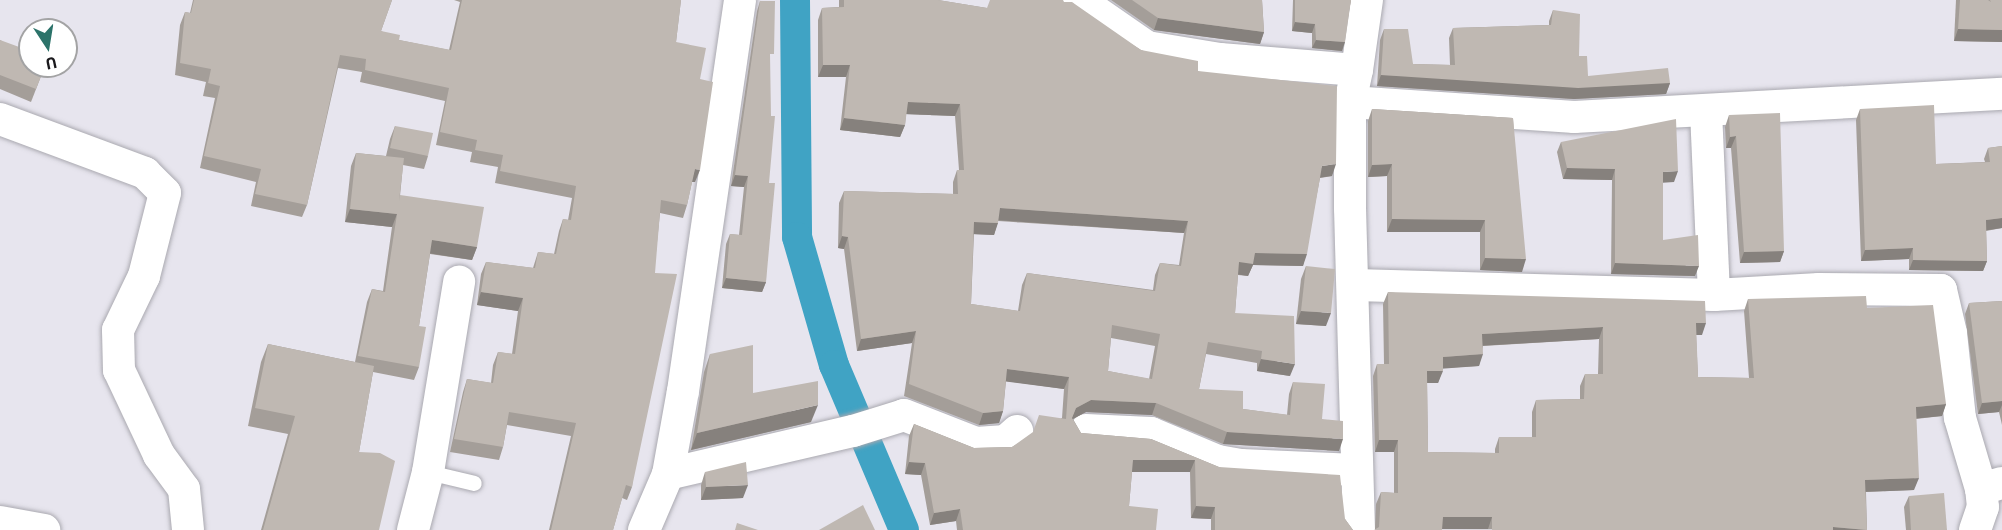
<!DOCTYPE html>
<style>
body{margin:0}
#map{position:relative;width:2002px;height:530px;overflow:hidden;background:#e7e5ee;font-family:"IBM Plex Sans",sans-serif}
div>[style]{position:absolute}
.canal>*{height:30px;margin:-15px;padding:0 15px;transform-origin:15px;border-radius:15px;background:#40a3c4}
.roads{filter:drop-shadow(0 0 2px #aaa9b0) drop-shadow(0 0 2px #aaa9b0)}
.lane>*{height:15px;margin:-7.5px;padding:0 7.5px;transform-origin:7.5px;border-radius:7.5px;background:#fff}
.street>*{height:32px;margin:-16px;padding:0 16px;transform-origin:16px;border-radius:16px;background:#fff}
.wall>*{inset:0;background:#a49e99}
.shaded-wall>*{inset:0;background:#86817d}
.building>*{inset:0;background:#bfb8b2}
span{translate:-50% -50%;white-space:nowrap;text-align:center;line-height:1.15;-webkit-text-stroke:6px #fff;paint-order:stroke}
.north{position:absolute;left:18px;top:18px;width:60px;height:60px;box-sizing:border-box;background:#fff;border:2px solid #a3a3a4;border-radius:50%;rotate:168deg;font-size:16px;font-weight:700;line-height:24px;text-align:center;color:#1a191c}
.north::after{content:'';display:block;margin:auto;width:21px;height:27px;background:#2c736a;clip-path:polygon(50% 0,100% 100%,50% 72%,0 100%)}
</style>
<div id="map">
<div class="canal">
<i style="left:795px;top:0;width:237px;rotate:89.5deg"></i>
<i style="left:797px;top:237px;width:133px;rotate:73.9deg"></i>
<i style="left:834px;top:365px;width:179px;rotate:67deg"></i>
</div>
<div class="roads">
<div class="lane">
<i style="left:428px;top:472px;width:47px;rotate:13.4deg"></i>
</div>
<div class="street">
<i style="left:1079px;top:0;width:83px;rotate:34.7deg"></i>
<i style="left:1147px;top:47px;width:74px;rotate:9.3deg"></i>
<i style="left:1220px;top:59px;width:137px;rotate:4.6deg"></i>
<i style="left:1357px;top:70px;width:33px;rotate:102deg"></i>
<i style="left:1350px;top:102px;width:106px;rotate:90deg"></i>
<i style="left:1350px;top:208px;width:322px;rotate:88.4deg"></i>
<i style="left:1357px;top:70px;width:71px;rotate:-81.9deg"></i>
<i style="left:1350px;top:102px;width:225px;rotate:3.8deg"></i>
<i style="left:1574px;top:117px;width:429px;rotate:-3.1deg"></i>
<i style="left:1706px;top:111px;width:184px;rotate:87.5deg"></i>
<i style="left:0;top:119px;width:155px;rotate:20.4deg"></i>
<i style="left:145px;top:173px;width:28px;rotate:45deg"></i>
<i style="left:165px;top:193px;width:86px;rotate:104.2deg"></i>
<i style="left:144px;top:276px;width:60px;rotate:115.7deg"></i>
<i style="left:118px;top:330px;width:40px;rotate:88.6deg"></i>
<i style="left:119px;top:370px;width:94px;rotate:64.8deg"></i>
<i style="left:159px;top:455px;width:42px;rotate:53.7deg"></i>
<i style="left:184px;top:489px;width:41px;rotate:84.4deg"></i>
<i style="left:1355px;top:285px;width:359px;rotate:1.6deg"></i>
<i style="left:1714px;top:295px;width:105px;rotate:-3.3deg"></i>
<i style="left:1819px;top:289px;width:122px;rotate:0.5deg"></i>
<i style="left:1941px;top:290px;width:44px;rotate:76.9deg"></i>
<i style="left:1951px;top:333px;width:85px;rotate:84deg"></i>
<i style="left:1960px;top:418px;width:74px;rotate:73.5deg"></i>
<i style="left:1981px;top:489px;width:22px;rotate:-16deg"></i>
<i style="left:1086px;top:430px;width:65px;rotate:2.6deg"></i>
<i style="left:1151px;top:433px;width:73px;rotate:22.7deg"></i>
<i style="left:1218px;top:461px;width:23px;rotate:10deg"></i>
<i style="left:1241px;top:465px;width:115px;rotate:2.5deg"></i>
<i style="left:668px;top:474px;width:190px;rotate:-13.1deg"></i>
<i style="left:853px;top:431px;width:53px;rotate:-17.4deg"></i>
<i style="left:904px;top:415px;width:77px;rotate:21.3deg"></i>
<i style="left:976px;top:443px;width:30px;rotate:-4deg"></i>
<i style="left:1006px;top:441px;width:15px;rotate:-42deg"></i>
<i style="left:0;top:522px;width:45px;rotate:10.3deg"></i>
<i style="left:413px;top:530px;width:60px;rotate:-75.5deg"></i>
<i style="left:428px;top:472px;width:193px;rotate:-80.7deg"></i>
<i style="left:644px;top:530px;width:61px;rotate:-66.8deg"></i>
<i style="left:668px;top:474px;width:84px;rotate:-79.8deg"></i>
<i style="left:683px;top:391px;width:395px;rotate:-81.7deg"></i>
<i style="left:1975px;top:530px;width:24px;rotate:-71deg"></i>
<i style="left:1983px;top:507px;width:18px;rotate:-96deg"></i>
</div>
</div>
<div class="wall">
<i style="clip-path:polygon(193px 0,392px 0,381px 31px,399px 40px,449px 50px,460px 2px,454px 0,681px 0,676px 42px,700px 79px,695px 182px,692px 182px,687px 205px,683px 218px,660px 213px,632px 487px,627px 500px,622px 498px,613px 530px,549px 530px,571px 436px,507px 425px,503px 447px,499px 460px,450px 452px,463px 392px,467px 379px,491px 383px,493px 365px,498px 352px,512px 354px,518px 311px,477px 305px,481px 274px,486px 262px,533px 268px,538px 252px,554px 254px,559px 231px,563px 219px,568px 220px,572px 198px,495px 183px,498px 167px,470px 162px,472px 152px,436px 145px,445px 101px,360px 82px,362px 72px,338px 68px,307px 205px,302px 217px,251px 206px,256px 182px,200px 168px,215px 98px,203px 96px,206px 82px,175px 75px,180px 25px,185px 12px,190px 13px)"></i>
<i style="clip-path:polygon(evenodd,839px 0,938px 0,987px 8px,1064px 2px,1141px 50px,1198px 71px,1332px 176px,1320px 178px,1303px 266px,1253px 265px,1248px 276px,1238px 275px,1235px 313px,1290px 376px,1257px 371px,1257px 363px,1206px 354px,1199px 389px,1243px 409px,1287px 415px,1289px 394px,1293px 382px,1322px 419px,1339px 451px,1223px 444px,1152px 415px,1086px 412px,1073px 419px,1081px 433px,1151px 439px,1345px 519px,1353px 530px,1211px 530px,1211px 519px,1191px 518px,1190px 472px,1132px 472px,1129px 506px,1156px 530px,957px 530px,956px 521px,930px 525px,921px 475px,905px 474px,909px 436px,914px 424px,974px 448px,1012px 447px,1062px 418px,1064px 389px,1006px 381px,1003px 411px,999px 423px,979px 425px,904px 396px,912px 343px,857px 351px,844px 249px,838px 248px,839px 203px,844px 191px,953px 194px,953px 182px,957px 170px,959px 170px,955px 116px,906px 114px,905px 125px,900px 137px,840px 130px,846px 77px,818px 77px,818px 20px,822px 8px,839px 7px,839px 0,998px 221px,1184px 233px,1179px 265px,1160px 263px,1155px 275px,1153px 290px,1027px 273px,1022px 285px,1018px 311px,971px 304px,974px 234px,994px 235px,998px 221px,839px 0,1111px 338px,1155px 346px,1149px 379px,1108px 371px,1111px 338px)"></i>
<i style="clip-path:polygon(1111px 0,1262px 0,1264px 32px,1260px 44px,1154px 30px)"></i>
<i style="clip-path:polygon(1293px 0,1351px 0,1342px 51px,1312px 48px,1312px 33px,1292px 31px)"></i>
<i style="clip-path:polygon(1956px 0,2002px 0,2002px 42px,1954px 41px)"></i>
<i style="clip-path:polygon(760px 1px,770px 64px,766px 282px,762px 292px,722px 288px,726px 244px,730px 234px,739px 235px,744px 187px,731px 186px,757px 11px)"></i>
<i style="clip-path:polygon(1553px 10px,1579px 56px,1588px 76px,1670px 83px,1666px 94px,1574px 99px,1377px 86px,1380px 40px,1384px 29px,1413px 64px,1450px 65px,1449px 38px,1453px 28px,1549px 25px,1549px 21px)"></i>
<i style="clip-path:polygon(0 40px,45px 66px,31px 102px,0 89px)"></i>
<i style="clip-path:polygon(1372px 109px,1513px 118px,1522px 272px,1480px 270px,1480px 232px,1387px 232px,1387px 176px,1368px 177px,1368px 121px)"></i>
<i style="clip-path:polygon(1860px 109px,1936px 164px,1985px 162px,1984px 159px,1988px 148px,2002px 146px,2002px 228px,1986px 231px,1987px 261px,1983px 271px,1909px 270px,1909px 259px,1861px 261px,1856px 120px)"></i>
<i style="clip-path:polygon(1729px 115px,1784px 251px,1780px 262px,1740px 263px,1731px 148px,1726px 148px,1725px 127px)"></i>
<i style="clip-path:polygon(395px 126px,428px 156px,424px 169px,403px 165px,400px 196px,477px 247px,472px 260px,430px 254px,419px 326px,419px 367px,414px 380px,373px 372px,359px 452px,379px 530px,261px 530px,288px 434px,248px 426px,261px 362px,268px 344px,355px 362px,367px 302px,372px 289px,383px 291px,392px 227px,345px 222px,351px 166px,356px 153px,386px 156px,390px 139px)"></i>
<i style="clip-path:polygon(1561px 142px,1674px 182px,1663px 182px,1663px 240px,1695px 276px,1611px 274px,1612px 180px,1563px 179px,1557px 152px)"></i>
<i style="clip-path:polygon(1306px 266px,1326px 326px,1296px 324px,1301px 279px)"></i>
<i style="clip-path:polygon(evenodd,1388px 292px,1702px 335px,1696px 335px,1698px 377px,1749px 378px,1744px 311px,1748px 299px,1867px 308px,1946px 404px,1942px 416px,1916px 419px,1914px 490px,1866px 492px,1867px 530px,1375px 529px,1376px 504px,1381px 492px,1394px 493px,1394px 452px,1375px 452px,1373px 376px,1377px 364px,1384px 364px,1383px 304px,1388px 292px,1599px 339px,1598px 374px,1585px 374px,1580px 386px,1580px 399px,1536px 400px,1532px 412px,1532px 437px,1499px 437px,1495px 449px,1495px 453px,1428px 452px,1427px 383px,1438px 383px,1443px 368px,1479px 366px,1483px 346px,1599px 339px)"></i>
<i style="clip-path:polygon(2002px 301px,2002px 425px,1999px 412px,1978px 414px,1965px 314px,1969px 303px)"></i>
<i style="clip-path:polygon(710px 354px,753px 393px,811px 422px,691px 450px,704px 372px)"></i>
<i style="clip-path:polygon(705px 472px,743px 498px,701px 500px,701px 485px)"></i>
<i style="clip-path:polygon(1909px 496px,1947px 530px,1906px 530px,1904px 507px)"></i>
</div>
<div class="shaded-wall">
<i style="clip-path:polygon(1158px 18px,1264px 32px,1260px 44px,1154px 30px)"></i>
<i style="clip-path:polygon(1295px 22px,1315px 24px,1312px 33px,1292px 31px)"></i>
<i style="clip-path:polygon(1958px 29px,2002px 30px,2002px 42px,1954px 41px)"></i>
<i style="clip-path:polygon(1316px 40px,1345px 42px,1342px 51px,1312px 48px)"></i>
<i style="clip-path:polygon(823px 65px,850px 65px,846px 77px,818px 77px)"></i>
<i style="clip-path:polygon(1381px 75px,1670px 83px,1666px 94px,1574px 99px,1377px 86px)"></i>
<i style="clip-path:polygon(908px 102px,960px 104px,955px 116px,903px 114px)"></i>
<i style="clip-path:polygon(844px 118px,905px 125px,900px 137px,840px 130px)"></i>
<i style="clip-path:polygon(1736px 136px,1731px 148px,1726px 148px,1730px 137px)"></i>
<i style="clip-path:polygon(1336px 164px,1332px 176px,1317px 178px,1322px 166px)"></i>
<i style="clip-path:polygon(1392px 164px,1387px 176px,1368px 177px,1372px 165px)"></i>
<i style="clip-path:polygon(1567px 168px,1615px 169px,1612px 180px,1563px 179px)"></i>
<i style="clip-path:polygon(695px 169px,700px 170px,695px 182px,691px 182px)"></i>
<i style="clip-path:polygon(1678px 171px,1674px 182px,1659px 183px,1663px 172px)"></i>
<i style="clip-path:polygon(735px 175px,748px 176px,744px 187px,731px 186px)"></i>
<i style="clip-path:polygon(1000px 208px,1188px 221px,1184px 233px,995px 220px)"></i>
<i style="clip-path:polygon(350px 209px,397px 214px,392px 227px,345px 222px)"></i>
<i style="clip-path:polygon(2002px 218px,2002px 228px,1982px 231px,1986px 220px)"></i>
<i style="clip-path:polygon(1392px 219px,1485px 220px,1480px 232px,1387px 232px)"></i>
<i style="clip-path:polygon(974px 222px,998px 223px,994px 235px,970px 234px)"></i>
<i style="clip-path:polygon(842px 236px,848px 237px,844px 249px,838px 248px)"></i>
<i style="clip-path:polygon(432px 240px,477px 247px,472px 260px,427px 253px)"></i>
<i style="clip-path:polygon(1913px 248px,1909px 259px,1861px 261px,1865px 250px)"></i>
<i style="clip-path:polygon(1784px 251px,1780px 262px,1740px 263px,1744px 252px)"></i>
<i style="clip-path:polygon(1255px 253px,1307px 254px,1303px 266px,1253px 265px,1248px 276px,1235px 274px,1239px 262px)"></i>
<i style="clip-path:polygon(1485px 258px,1526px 259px,1522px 272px,1480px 270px)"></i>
<i style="clip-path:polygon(1913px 260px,1987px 261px,1983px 271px,1909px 270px)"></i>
<i style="clip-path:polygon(1615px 263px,1699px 266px,1695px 276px,1611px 274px)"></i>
<i style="clip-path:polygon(726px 278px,766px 282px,762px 292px,722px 288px)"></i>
<i style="clip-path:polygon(481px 292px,523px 298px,518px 311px,477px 305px)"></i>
<i style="clip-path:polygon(1301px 311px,1331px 313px,1326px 326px,1296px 324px)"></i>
<i style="clip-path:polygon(1696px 323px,1706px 323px,1702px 335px,1692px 335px)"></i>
<i style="clip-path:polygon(1603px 327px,1599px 339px,1477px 346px,1482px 334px)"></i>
<i style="clip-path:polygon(916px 331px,912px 343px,857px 351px,861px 339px)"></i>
<i style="clip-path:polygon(1483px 354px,1479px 366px,1438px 369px,1443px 357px)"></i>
<i style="clip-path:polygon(1261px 359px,1295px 364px,1290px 376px,1257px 371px)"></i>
<i style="clip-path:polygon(1007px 369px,1069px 377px,1064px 389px,1002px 381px)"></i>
<i style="clip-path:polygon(1427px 371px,1443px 371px,1438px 383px,1423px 383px)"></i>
<i style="clip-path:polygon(1091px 400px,1156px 403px,1152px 415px,1086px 412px,1071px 420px,1076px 408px)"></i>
<i style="clip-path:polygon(2002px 401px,2002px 405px,1999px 412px,1978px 414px,1982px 403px)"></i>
<i style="clip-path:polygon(1946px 404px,1942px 416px,1911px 419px,1916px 407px)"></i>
<i style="clip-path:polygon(818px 405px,811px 422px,691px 450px,697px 433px)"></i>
<i style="clip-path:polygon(1003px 411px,999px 423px,979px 425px,983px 413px)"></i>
<i style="clip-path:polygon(1227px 432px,1343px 439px,1339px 451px,1223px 444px)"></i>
<i style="clip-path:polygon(1379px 440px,1398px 440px,1394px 452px,1375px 452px)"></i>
<i style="clip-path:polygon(1133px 460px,1195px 460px,1190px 472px,1128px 472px)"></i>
<i style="clip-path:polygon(909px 462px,925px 463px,921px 475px,905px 474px)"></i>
<i style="clip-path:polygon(1919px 478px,1914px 490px,1861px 492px,1865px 480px)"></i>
<i style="clip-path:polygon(748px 485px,743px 498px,701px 500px,706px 487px)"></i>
<i style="clip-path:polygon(1196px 506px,1215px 507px,1211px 519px,1191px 518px)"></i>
<i style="clip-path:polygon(960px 509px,956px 521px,930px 525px,934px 513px)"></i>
<i style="clip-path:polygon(1443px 517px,1492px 517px,1488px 529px,1439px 529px)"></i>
<i style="clip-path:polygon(1833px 527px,1867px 530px,1832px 530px)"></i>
</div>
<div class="building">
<i style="clip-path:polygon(194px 0,392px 0,381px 31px,400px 35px,399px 40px,451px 50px,462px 0,681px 0,676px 42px,706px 48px,700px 79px,713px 82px,700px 170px,695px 169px,687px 205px,661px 200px,655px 273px,677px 274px,632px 487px,626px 485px,613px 530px,551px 530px,576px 423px,509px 412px,503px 447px,454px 439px,467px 379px,493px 383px,498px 352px,515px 354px,523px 298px,481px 292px,486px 262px,535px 268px,538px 252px,556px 254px,563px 219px,571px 220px,576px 186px,500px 171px,503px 155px,475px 150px,477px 140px,440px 132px,449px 88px,365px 70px,366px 59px,340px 55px,307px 205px,255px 194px,261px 169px,204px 156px,220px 86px,208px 83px,211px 69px,180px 63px,185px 12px,191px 13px)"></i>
<i style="clip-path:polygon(evenodd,844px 0,938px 0,987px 8px,990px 0,1063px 0,1064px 2px,1072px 2px,1141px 50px,1198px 61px,1198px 71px,1337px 86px,1336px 164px,1322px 166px,1307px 254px,1255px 253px,1253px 264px,1239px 262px,1235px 313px,1294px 316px,1295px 364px,1261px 359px,1262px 351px,1208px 342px,1199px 389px,1243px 391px,1243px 409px,1290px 415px,1293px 382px,1325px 384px,1322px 419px,1343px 421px,1343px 439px,1227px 432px,1156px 403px,1091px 400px,1076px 408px,1072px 418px,1081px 433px,1151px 439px,1219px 467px,1340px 475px,1345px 519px,1353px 530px,1215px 530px,1215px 507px,1196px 506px,1195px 460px,1133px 460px,1129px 506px,1158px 509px,1156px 530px,963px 530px,960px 509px,934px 513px,925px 463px,909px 462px,914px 424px,974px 448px,1012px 447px,1033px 432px,1039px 415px,1066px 419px,1069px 377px,1007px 369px,1003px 411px,983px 413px,909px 384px,916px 331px,861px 339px,848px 237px,842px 236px,844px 191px,958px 194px,957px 170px,964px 170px,960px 104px,908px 102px,905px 125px,844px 118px,850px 65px,823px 65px,822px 8px,844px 7px,844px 0,1000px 208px,1188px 221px,1181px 266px,1160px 263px,1155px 291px,1027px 273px,1020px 311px,971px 304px,974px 222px,998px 223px,1000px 208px,844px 0,1112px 325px,1160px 334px,1152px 379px,1108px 371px,1112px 325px)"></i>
<i style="clip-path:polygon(1132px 0,1262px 0,1264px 32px,1158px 18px)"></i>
<i style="clip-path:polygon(1295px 0,1351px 0,1345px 42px,1316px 40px,1315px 24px,1295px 22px)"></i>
<i style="clip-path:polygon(1960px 0,1988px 0,1991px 2px,1990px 0,2002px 0,2002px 30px,1958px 29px)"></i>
<i style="clip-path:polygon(760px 1px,775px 1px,774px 54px,770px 54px,771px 116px,775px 116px,769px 183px,775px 183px,766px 282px,726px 278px,730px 234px,742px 235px,748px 176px,735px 175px)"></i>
<i style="clip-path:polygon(1553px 10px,1580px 14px,1579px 56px,1587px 56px,1588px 76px,1668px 68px,1670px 83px,1578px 88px,1381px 75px,1384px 29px,1408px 29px,1413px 64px,1455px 65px,1453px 28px,1551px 25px)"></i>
<i style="clip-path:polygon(0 40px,30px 51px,30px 66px,45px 66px,36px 89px,0 75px)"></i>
<i style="clip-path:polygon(1934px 105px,1936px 164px,1990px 162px,1988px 148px,2002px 146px,2002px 218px,1986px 220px,1987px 261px,1913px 260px,1913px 248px,1865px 250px,1860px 109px)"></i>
<i style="clip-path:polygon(1372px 109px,1513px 118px,1526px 259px,1485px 258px,1485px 220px,1392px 219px,1392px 164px,1372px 165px)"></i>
<i style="clip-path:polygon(1780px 113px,1784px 251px,1744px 252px,1736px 136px,1730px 137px,1729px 115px)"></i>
<i style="clip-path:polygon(1676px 119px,1678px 171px,1663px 172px,1663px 240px,1698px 235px,1699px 266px,1615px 263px,1615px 169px,1567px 168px,1561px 142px)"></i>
<i style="clip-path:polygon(395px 126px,433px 133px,428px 156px,390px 148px)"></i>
<i style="clip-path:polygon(356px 153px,404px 158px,399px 201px,400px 195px,484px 207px,477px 247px,432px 240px,419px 326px,426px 327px,419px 367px,358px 356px,372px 289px,385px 292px,397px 214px,350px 209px)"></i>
<i style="clip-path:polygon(1306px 266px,1335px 269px,1331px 313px,1301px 311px)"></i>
<i style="clip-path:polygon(evenodd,1388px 292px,1705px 301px,1706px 323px,1696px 323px,1698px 377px,1754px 378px,1748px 299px,1866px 296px,1867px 308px,1933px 305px,1946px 404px,1916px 407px,1919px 478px,1865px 480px,1867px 530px,1833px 527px,1833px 530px,1492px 530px,1492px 517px,1443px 517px,1442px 530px,1374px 530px,1379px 527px,1381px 492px,1398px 493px,1398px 440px,1379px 440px,1377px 364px,1389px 364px,1388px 292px,1603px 327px,1603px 374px,1585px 374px,1584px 399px,1536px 400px,1536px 437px,1499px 437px,1499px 453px,1428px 452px,1427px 371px,1443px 371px,1443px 357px,1483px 354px,1482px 334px,1603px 327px)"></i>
<i style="clip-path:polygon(2002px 301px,2002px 401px,1982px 403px,1969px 303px)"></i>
<i style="clip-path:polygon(268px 344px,374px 366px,359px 452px,380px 453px,395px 461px,379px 530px,263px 530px,295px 416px,255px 408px)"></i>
<i style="clip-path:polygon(753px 345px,753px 393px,818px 381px,818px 405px,697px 433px,710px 354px)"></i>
<i style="clip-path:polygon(746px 462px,748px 485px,706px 487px,705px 472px)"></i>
<i style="clip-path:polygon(1944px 493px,1947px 530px,1911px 530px,1909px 496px)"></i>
<i style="clip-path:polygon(863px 505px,875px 530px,819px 530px)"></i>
<i style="clip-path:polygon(737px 523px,758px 530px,735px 530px)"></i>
</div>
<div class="north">U</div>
</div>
